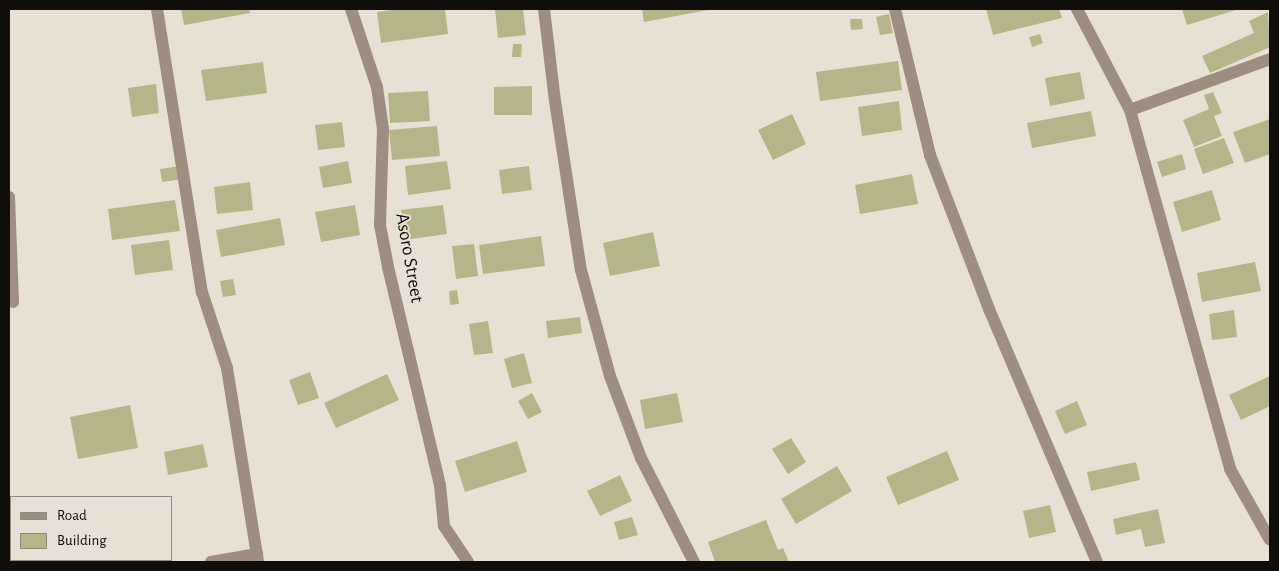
<!DOCTYPE html>
<style>
body{margin:0}
#map{position:relative;width:1279px;height:571px;overflow:hidden;background:#e6e0d5;font-family:"Alegreya Sans",sans-serif}
div>[style]{position:absolute}
.building>*{inset:0;background:#b4b68a}
.street>*{height:12px;margin:-6px;padding:0 6px;transform-origin:6px;border-radius:6px;background:#9e8e82}
span{translate:-50% -50%;white-space:nowrap;text-align:center;line-height:1.15;-webkit-text-stroke:4px #e6e0d5;paint-order:stroke}
.street-label{font-size:19px;color:#100e0b}
.frame{position:absolute;inset:0;border:10px solid #100e0b;pointer-events:none}
.legend{position:absolute;left:10px;top:496px;width:162px;height:65px;box-sizing:border-box;background:#e6e0d5;border:1px solid #908c84;margin:0;padding:6px 9px;list-style:none;font-size:15px;color:#100e0b}
.legend li{display:flex;align-items:center;gap:10px;height:25px}
.legend b{width:25px;border:1px solid #908c84}
</style>
<div id="map">
<div class="building">
<i style="clip-path:polygon(181px 9px,249px 9px,250px 13px,184px 25px)"></i>
<i style="clip-path:polygon(399px 9px,445px 9px,448px 34px,381px 43px,377px 12px)"></i>
<i style="clip-path:polygon(495px 9px,523px 9px,526px 35px,498px 38px)"></i>
<i style="clip-path:polygon(642px 9px,708px 9px,708px 10px,644px 22px)"></i>
<i style="clip-path:polygon(986px 9px,1059px 9px,1062px 18px,993px 35px)"></i>
<i style="clip-path:polygon(1182px 9px,1239px 9px,1187px 25px)"></i>
<i style="clip-path:polygon(1268px 12px,1270px 47px,1210px 73px,1202px 56px,1254px 33px,1249px 21px)"></i>
<i style="clip-path:polygon(889px 14px,893px 33px,880px 35px,876px 17px)"></i>
<i style="clip-path:polygon(850px 19px,862px 19px,863px 29px,851px 30px)"></i>
<i style="clip-path:polygon(1040px 34px,1043px 43px,1032px 47px,1029px 37px)"></i>
<i style="clip-path:polygon(513px 44px,522px 44px,521px 57px,512px 57px)"></i>
<i style="clip-path:polygon(898px 61px,902px 90px,820px 101px,816px 72px)"></i>
<i style="clip-path:polygon(263px 62px,267px 93px,206px 101px,201px 70px)"></i>
<i style="clip-path:polygon(1080px 72px,1085px 99px,1050px 106px,1045px 78px)"></i>
<i style="clip-path:polygon(156px 84px,159px 113px,132px 117px,128px 88px)"></i>
<i style="clip-path:polygon(532px 86px,532px 115px,494px 115px,494px 87px)"></i>
<i style="clip-path:polygon(428px 91px,430px 121px,390px 123px,388px 93px)"></i>
<i style="clip-path:polygon(1213px 92px,1222px 113px,1214px 116px,1222px 136px,1194px 147px,1183px 120px,1209px 109px,1204px 95px)"></i>
<i style="clip-path:polygon(899px 101px,902px 130px,862px 136px,858px 107px)"></i>
<i style="clip-path:polygon(1091px 111px,1096px 136px,1032px 148px,1027px 123px)"></i>
<i style="clip-path:polygon(792px 114px,806px 144px,773px 160px,758px 130px)"></i>
<i style="clip-path:polygon(1270px 119px,1270px 154px,1245px 163px,1233px 132px)"></i>
<i style="clip-path:polygon(342px 122px,345px 147px,318px 150px,315px 125px)"></i>
<i style="clip-path:polygon(437px 126px,440px 156px,392px 160px,389px 130px)"></i>
<i style="clip-path:polygon(1224px 138px,1234px 163px,1203px 174px,1194px 149px)"></i>
<i style="clip-path:polygon(1182px 154px,1186px 169px,1162px 177px,1157px 162px)"></i>
<i style="clip-path:polygon(348px 161px,352px 183px,323px 188px,319px 167px)"></i>
<i style="clip-path:polygon(447px 161px,451px 189px,408px 195px,405px 166px)"></i>
<i style="clip-path:polygon(181px 166px,183px 179px,162px 182px,160px 169px)"></i>
<i style="clip-path:polygon(529px 166px,532px 190px,502px 194px,499px 170px)"></i>
<i style="clip-path:polygon(912px 174px,918px 204px,860px 214px,855px 185px)"></i>
<i style="clip-path:polygon(250px 182px,253px 210px,217px 214px,214px 187px)"></i>
<i style="clip-path:polygon(1212px 190px,1221px 220px,1182px 232px,1173px 202px)"></i>
<i style="clip-path:polygon(175px 200px,180px 231px,112px 240px,108px 209px)"></i>
<i style="clip-path:polygon(355px 205px,360px 235px,321px 242px,315px 212px)"></i>
<i style="clip-path:polygon(443px 205px,447px 234px,405px 240px,401px 210px)"></i>
<i style="clip-path:polygon(280px 218px,285px 245px,221px 257px,216px 230px)"></i>
<i style="clip-path:polygon(653px 232px,660px 266px,610px 276px,603px 243px)"></i>
<i style="clip-path:polygon(541px 236px,545px 266px,483px 274px,479px 245px)"></i>
<i style="clip-path:polygon(169px 240px,173px 270px,135px 275px,131px 245px)"></i>
<i style="clip-path:polygon(474px 244px,478px 276px,456px 279px,452px 246px)"></i>
<i style="clip-path:polygon(1255px 262px,1261px 291px,1202px 302px,1197px 273px)"></i>
<i style="clip-path:polygon(233px 279px,236px 295px,223px 297px,220px 281px)"></i>
<i style="clip-path:polygon(457px 290px,459px 304px,450px 305px,449px 291px)"></i>
<i style="clip-path:polygon(1234px 310px,1237px 337px,1212px 340px,1209px 314px)"></i>
<i style="clip-path:polygon(580px 317px,582px 333px,548px 338px,546px 321px)"></i>
<i style="clip-path:polygon(488px 321px,493px 353px,474px 355px,469px 324px)"></i>
<i style="clip-path:polygon(524px 353px,532px 383px,512px 388px,504px 359px)"></i>
<i style="clip-path:polygon(310px 372px,319px 398px,298px 405px,289px 380px)"></i>
<i style="clip-path:polygon(387px 374px,399px 400px,336px 428px,324px 403px)"></i>
<i style="clip-path:polygon(1270px 376px,1270px 406px,1241px 420px,1229px 395px)"></i>
<i style="clip-path:polygon(532px 393px,542px 412px,528px 419px,518px 401px)"></i>
<i style="clip-path:polygon(677px 393px,683px 422px,645px 429px,640px 400px)"></i>
<i style="clip-path:polygon(1077px 401px,1087px 425px,1065px 434px,1055px 411px)"></i>
<i style="clip-path:polygon(130px 405px,138px 448px,78px 459px,70px 417px)"></i>
<i style="clip-path:polygon(791px 438px,806px 462px,788px 474px,772px 449px)"></i>
<i style="clip-path:polygon(517px 441px,527px 472px,465px 492px,455px 461px)"></i>
<i style="clip-path:polygon(203px 444px,208px 467px,168px 475px,164px 452px)"></i>
<i style="clip-path:polygon(947px 451px,959px 480px,898px 505px,886px 477px)"></i>
<i style="clip-path:polygon(1136px 462px,1140px 480px,1091px 491px,1087px 472px)"></i>
<i style="clip-path:polygon(837px 466px,852px 491px,796px 524px,781px 499px)"></i>
<i style="clip-path:polygon(620px 475px,632px 501px,600px 516px,587px 491px)"></i>
<i style="clip-path:polygon(1050px 505px,1056px 532px,1029px 538px,1023px 511px)"></i>
<i style="clip-path:polygon(1158px 509px,1165px 543px,1145px 547px,1141px 529px,1116px 535px,1113px 519px)"></i>
<i style="clip-path:polygon(632px 517px,638px 535px,619px 540px,614px 522px)"></i>
<i style="clip-path:polygon(766px 520px,778px 550px,783px 548px,789px 562px,715px 562px,708px 542px)"></i>
<i style="clip-path:polygon(79px 560px,94px 560px,95px 562px,79px 562px)"></i>
</div>
<div class="street">
<i style="left:157px;top:9px;width:287px;rotate:81deg"></i>
<i style="left:202px;top:292px;width:80px;rotate:71.8deg"></i>
<i style="left:227px;top:368px;width:196px;rotate:80.9deg"></i>
<i style="left:351px;top:9px;width:82px;rotate:71.6deg"></i>
<i style="left:377px;top:87px;width:42px;rotate:81.9deg"></i>
<i style="left:383px;top:129px;width:96px;rotate:91.8deg"></i>
<i style="left:380px;top:225px;width:43px;rotate:79.2deg"></i>
<i style="left:388px;top:267px;width:224px;rotate:76.6deg"></i>
<i style="left:440px;top:485px;width:41px;rotate:84.4deg"></i>
<i style="left:444px;top:526px;width:43px;rotate:56.3deg"></i>
<i style="left:544px;top:9px;width:93px;rotate:83.2deg"></i>
<i style="left:555px;top:101px;width:171px;rotate:81.3deg"></i>
<i style="left:581px;top:270px;width:110px;rotate:74.7deg"></i>
<i style="left:610px;top:376px;width:88px;rotate:69.3deg"></i>
<i style="left:641px;top:458px;width:117px;rotate:63deg"></i>
<i style="left:895px;top:9px;width:150px;rotate:76.5deg"></i>
<i style="left:930px;top:155px;width:165px;rotate:69deg"></i>
<i style="left:989px;top:309px;width:275px;rotate:66.9deg"></i>
<i style="left:1077px;top:9px;width:114px;rotate:62.3deg"></i>
<i style="left:1130px;top:110px;width:373px;rotate:74.4deg"></i>
<i style="left:1230px;top:469px;width:81px;rotate:60.6deg"></i>
<i style="left:1130px;top:110px;width:149px;rotate:-20deg"></i>
<i style="left:9px;top:197px;width:105px;rotate:87.8deg"></i>
<i style="left:211px;top:562px;width:47px;rotate:-9.9deg"></i>
</div>
<div class="street-label">
<span style="left:409px;top:258px;rotate:80deg">Asoro Street</span>
</div>
<div class="frame"></div>
<ul class="legend">
<li><b style="height:6px;background:#9e8e82"></b>Road</li>
<li><b style="height:14px;background:#b4b68a"></b>Building</li>
</ul>
</div>
